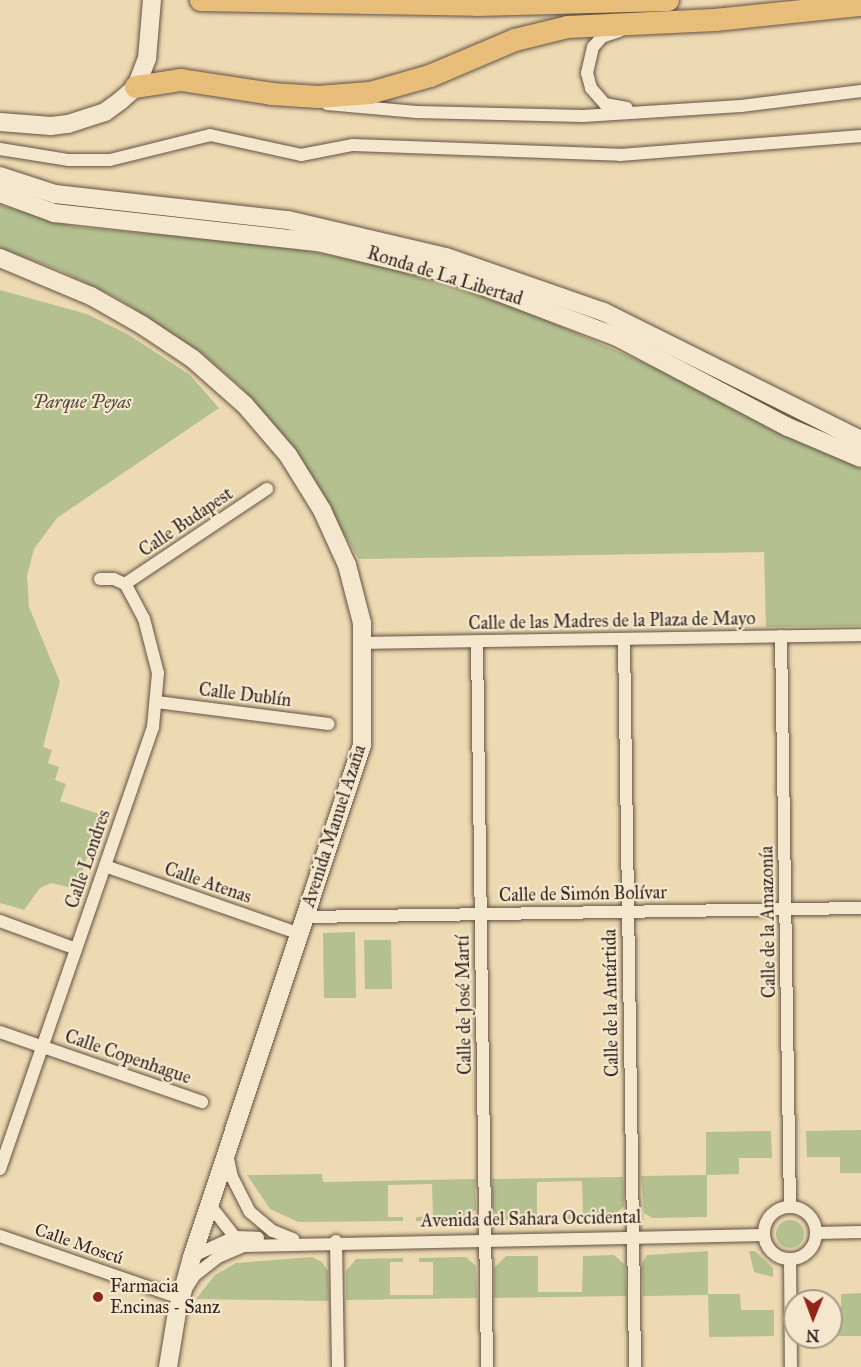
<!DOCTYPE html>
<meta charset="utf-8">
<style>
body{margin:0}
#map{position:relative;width:861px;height:1367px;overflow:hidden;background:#eedab2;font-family:"IM FELL Great Primer",serif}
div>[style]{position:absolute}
.green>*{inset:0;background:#b4c08f}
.round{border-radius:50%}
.roads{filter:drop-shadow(0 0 2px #625244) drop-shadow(0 0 2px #625244)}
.street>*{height:12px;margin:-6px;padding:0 6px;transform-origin:6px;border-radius:6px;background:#f4e7cd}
.street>.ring{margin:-6px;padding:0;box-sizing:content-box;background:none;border:12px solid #f4e7cd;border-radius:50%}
.secondary>*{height:18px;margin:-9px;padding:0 9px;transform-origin:9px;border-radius:9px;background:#f4e7cd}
.highway>*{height:22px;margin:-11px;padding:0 11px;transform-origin:11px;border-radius:11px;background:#e7bd79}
.dots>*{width:16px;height:16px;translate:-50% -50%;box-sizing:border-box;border:3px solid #f4e7cd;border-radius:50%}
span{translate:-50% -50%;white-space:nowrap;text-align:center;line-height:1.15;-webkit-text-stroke:4.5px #f4e7cd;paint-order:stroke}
.street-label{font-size:18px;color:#33251f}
.park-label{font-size:18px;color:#534c3b;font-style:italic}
.poi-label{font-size:18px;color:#33251f}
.left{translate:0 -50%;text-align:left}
.north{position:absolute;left:783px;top:1289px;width:60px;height:60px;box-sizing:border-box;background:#f4e7cd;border:2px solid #a79987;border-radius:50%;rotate:181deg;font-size:16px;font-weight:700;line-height:24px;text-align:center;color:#33251f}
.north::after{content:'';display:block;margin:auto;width:21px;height:27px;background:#8f2418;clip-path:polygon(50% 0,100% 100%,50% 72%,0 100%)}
</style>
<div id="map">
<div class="green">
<i style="clip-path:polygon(0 205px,76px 227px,278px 245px,379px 265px,514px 306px,670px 374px,784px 435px,861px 468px,861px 626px,766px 627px,764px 552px,359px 559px,291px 445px,240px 386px,200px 352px,119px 299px,59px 270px,0 248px)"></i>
<i style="clip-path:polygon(0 290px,87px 314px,129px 335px,190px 375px,219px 408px,57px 518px,34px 549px,27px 576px,29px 607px,60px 682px,43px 747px,52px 750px,48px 763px,59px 767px,55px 780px,66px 784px,60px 801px,102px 815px,76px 889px,51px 883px,40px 888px,24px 910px,0 903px)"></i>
<i style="clip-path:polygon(355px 932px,356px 998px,324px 998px,323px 933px)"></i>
<i style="clip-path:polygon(364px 940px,391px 940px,392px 989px,365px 989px)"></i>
<i style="clip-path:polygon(861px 1130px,861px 1173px,840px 1173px,840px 1157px,807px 1157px,806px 1131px)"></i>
<i style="clip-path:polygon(771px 1131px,772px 1158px,739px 1158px,739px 1174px,707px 1175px,707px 1217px,652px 1218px,644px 1213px,641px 1176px,706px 1175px,706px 1132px)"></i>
<i style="clip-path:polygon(322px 1174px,323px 1182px,475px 1179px,476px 1209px,464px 1220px,416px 1221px,416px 1217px,433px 1216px,432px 1184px,388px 1185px,388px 1217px,403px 1217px,403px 1221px,298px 1222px,270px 1209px,247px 1175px)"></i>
<i style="clip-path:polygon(623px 1177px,624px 1206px,612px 1218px,566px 1219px,566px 1215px,583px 1215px,582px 1181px,537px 1182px,537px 1215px,551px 1215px,551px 1219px,504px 1220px,493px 1211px,492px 1179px)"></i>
<i class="round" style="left:776px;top:1220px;width:28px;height:28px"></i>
<i style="clip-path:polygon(708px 1251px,708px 1294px,740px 1294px,741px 1310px,774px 1310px,774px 1336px,709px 1337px,708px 1295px,643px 1296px,642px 1263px,647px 1255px)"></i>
<i style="clip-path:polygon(749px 1251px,755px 1251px,773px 1268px,773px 1277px,754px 1272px)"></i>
<i style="clip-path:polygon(614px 1255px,625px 1265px,626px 1296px,494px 1298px,494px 1268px,506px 1256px,538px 1256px,538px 1292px,582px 1292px,583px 1256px)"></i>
<i style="clip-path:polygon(312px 1257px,322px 1262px,328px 1271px,329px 1301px,196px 1299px,215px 1275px,236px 1263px)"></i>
<i style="clip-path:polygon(466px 1257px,476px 1266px,477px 1298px,346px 1300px,346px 1271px,356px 1259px,403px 1258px,403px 1262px,390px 1262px,390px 1295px,433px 1295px,433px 1262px,419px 1262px,419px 1258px)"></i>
<i style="clip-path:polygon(861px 1293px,861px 1336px,831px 1336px,831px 1310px,841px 1309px,841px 1294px)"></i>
</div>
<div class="roads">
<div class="street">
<i style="left:619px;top:31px;width:18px;rotate:161deg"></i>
<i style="left:602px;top:37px;width:13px;rotate:132deg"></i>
<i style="left:593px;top:47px;width:27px;rotate:103deg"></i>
<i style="left:587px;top:73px;width:16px;rotate:75deg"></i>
<i style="left:591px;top:88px;width:21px;rotate:49deg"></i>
<i style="left:605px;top:104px;width:22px;rotate:10deg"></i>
<i style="left:327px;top:104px;width:90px;rotate:5.1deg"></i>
<i style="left:417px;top:112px;width:166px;rotate:1.4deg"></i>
<i style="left:583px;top:116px;width:158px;rotate:-3.6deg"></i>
<i style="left:741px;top:106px;width:121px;rotate:-7.1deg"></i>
<i style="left:0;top:149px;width:70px;rotate:9.1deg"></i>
<i style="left:69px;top:160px;width:41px"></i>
<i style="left:110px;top:160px;width:103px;rotate:-14deg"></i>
<i style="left:210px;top:135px;width:93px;rotate:12.4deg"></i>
<i style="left:301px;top:155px;width:53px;rotate:-10.9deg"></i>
<i style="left:353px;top:145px;width:267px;rotate:2.1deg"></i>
<i style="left:620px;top:155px;width:242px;rotate:-4.5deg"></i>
<i style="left:125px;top:584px;width:171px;rotate:-33.8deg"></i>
<i style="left:781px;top:636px;width:571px;rotate:89.1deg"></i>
<i style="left:624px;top:639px;width:728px;rotate:89.13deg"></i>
<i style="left:477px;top:642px;width:725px;rotate:89.21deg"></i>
<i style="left:364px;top:643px;width:497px;rotate:-0.9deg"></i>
<i style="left:157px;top:702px;width:173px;rotate:7.3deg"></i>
<i style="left:105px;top:866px;width:207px;rotate:19.2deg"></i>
<i style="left:306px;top:917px;width:555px;rotate:-0.93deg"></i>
<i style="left:0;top:921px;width:81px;rotate:20.2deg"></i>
<i style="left:0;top:1032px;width:214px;rotate:19.1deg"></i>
<i style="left:227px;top:1154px;width:24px;rotate:78deg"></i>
<i style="left:232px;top:1177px;width:39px;rotate:63deg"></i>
<i style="left:250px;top:1212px;width:30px;rotate:40deg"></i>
<i style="left:273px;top:1231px;width:22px;rotate:22deg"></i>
<i style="left:0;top:1169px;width:468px;rotate:-70.9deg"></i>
<i style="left:153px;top:727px;width:54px;rotate:-84.7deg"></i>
<i style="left:158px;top:673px;width:56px;rotate:-104.5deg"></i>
<i style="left:144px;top:619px;width:40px;rotate:-118deg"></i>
<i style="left:125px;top:584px;width:12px;rotate:-156deg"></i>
<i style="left:114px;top:579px;width:14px;rotate:180deg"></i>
<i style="left:209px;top:1204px;width:47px;rotate:51.9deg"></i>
<i class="ring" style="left:764px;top:1207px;width:40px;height:40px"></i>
<i style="left:816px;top:1233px;width:45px;rotate:-1.3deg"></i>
<i style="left:0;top:1236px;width:190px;rotate:19deg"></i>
<i style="left:180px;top:1298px;width:27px;rotate:-57deg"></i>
<i style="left:195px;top:1275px;width:29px;rotate:-38deg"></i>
<i style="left:218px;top:1257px;width:28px;rotate:-23deg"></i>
<i style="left:244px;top:1246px;width:520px;rotate:-1.21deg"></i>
<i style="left:336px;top:1241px;width:126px;rotate:89.1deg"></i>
<i style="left:193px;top:1256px;width:46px;rotate:-24.3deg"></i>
<i style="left:235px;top:1237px;width:23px;rotate:2deg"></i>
<i style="left:790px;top:1259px;width:108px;rotate:89.5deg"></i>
</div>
<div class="secondary">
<i style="left:0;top:122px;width:51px;rotate:4.5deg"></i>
<i style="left:51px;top:126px;width:17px;rotate:-7deg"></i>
<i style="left:68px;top:124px;width:39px;rotate:-18deg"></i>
<i style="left:105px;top:112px;width:19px;rotate:-36deg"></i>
<i style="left:120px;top:101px;width:21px;rotate:-41deg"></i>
<i style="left:136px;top:87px;width:30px;rotate:-69deg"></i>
<i style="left:147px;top:59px;width:59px;rotate:-85.2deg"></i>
<i style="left:0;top:176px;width:58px;rotate:18.1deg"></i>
<i style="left:55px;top:194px;width:234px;rotate:6.4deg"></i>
<i style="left:288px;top:220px;width:162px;rotate:13.2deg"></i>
<i style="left:446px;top:257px;width:167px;rotate:19.2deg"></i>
<i style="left:604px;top:312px;width:287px;rotate:26.5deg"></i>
<i style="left:0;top:193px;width:58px;rotate:20.3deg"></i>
<i style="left:54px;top:213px;width:266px;rotate:6.3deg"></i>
<i style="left:318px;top:242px;width:137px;rotate:13.5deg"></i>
<i style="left:451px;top:274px;width:178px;rotate:20.8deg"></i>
<i style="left:617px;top:337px;width:193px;rotate:27.8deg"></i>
<i style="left:788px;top:427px;width:79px;rotate:23deg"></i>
<i style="left:0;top:258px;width:99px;rotate:22.7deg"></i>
<i style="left:91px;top:296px;width:59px;rotate:29.6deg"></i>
<i style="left:142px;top:325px;width:61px;rotate:33.7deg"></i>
<i style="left:193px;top:359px;width:69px;rotate:41.5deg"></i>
<i style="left:245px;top:405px;width:66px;rotate:49.3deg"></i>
<i style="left:288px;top:455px;width:65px;rotate:58.3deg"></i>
<i style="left:322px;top:510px;width:60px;rotate:65.6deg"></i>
<i style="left:347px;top:565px;width:60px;rotate:75.5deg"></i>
<i style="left:362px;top:623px;width:122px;rotate:90deg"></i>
<i style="left:362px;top:745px;width:539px;rotate:108.37deg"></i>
<i style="left:192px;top:1257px;width:57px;rotate:105.3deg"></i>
<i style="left:177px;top:1312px;width:56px;rotate:99.3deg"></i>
</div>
<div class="highway">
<i style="left:201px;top:0;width:275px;rotate:1deg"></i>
<i style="left:476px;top:5px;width:192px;rotate:-1.5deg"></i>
<i style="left:136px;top:87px;width:46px;rotate:-8.8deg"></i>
<i style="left:181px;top:80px;width:92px;rotate:8.7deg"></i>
<i style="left:272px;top:94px;width:46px;rotate:3.7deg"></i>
<i style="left:318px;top:97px;width:52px;rotate:-4.4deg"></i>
<i style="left:370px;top:93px;width:62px;rotate:-15.8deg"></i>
<i style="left:430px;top:76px;width:92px;rotate:-23deg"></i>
<i style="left:515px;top:40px;width:55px;rotate:-13.8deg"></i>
<i style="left:568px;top:27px;width:147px;rotate:-2.7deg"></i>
<i style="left:715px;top:20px;width:147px;rotate:-5.9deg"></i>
</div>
</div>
<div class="dots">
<i style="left:98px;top:1297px;background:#8f2418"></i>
</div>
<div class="street-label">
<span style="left:445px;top:276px;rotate:17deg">Ronda de La Libertad</span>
<span style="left:186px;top:522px;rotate:-34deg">Calle Budapest</span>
<span style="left:612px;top:621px;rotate:-1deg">Calle de las Madres de la Plaza de Mayo</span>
<span style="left:245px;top:695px;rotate:7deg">Calle Dublín</span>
<span style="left:334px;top:826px;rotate:-72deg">Avenida Manuel Azaña</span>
<span style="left:88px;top:859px;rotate:-71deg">Calle Londres</span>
<span style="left:208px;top:883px;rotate:19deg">Calle Atenas</span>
<span style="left:583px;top:894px;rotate:-1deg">Calle de Simón Bolívar</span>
<span style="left:768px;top:922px;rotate:-91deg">Calle de la Amazonía</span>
<span style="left:611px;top:1003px;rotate:-91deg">Calle de la Antártida</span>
<span style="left:464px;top:1005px;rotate:-91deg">Calle de José Martí</span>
<span style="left:128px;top:1057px;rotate:19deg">Calle Copenhague</span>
<span style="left:531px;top:1219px;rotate:-1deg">Avenida del Sahara Occidental</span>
<span style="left:79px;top:1244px;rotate:19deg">Calle Moscú</span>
</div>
<div class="park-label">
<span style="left:82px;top:402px">Parque Peyas</span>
</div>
<div class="poi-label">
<span class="left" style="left:110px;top:1297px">Farmacia<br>Encinas - Sanz</span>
</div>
<div class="north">N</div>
</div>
